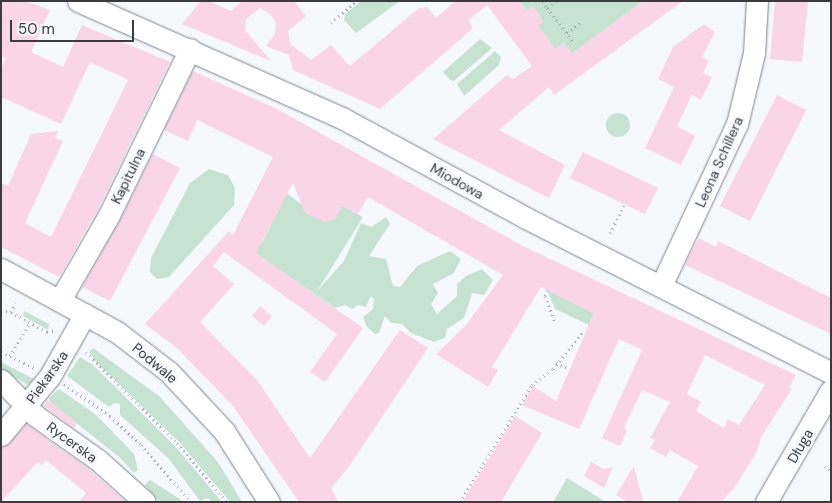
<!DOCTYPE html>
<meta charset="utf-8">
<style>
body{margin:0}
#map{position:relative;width:832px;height:503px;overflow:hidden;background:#f5f9fe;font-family:"DM Sans",sans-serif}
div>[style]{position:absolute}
.green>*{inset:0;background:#c6e3d2}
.round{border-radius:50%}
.building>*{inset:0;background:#f9d5e7}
.path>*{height:3px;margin-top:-1.5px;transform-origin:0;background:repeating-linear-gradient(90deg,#a6a9ad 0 1px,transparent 0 5px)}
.roads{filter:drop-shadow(0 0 1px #7e848b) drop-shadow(0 0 1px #7e848b)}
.minor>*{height:21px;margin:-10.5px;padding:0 10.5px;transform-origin:10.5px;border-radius:10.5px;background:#fff}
span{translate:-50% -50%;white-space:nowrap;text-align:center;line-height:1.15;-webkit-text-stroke:5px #f5f9fe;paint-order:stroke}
.street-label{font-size:14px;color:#393b3e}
.frame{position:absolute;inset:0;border:2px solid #393b3e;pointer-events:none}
.scale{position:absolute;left:10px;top:20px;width:124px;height:22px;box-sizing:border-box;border:2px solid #393b3e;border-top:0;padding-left:6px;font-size:15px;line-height:18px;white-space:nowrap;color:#393b3e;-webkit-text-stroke:4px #f5f9fe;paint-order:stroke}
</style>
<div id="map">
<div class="green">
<i style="clip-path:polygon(361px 1px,400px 1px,356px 33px,344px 20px,345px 14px)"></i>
<i style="clip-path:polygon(520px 1px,643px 1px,572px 54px,564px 43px,555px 49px,538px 26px,532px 7px,527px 11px)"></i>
<i style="clip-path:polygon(480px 39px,492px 48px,454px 81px,450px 80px,443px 72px)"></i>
<i style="clip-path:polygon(495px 51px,501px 57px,499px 65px,464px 96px,457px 84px)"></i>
<i class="round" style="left:606px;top:113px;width:24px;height:24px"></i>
<i style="clip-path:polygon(209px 169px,228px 175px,235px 188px,234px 205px,169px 277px,157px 279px,150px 272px,151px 258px,190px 183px)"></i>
<i style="clip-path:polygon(287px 193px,324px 222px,335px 219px,342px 206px,363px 217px,318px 290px,344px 261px,361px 223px,371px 227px,386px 217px,390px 224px,369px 256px,386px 259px,393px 286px,400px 287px,417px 266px,450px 251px,461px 259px,454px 273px,433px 284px,438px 293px,431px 304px,437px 314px,457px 296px,457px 284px,466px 276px,482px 269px,493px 280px,484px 295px,472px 293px,464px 318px,447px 329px,445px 338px,434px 342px,411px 333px,402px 324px,391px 323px,385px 316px,379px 333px,375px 334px,367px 327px,363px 317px,373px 309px,374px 300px,371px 296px,366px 307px,358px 305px,352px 309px,345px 305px,335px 308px,244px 245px,249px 234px,263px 241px)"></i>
<i style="clip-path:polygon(547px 290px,594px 313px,589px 325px,555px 309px)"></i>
<i style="clip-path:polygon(24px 311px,49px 324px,48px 330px,23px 316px)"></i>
<i style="clip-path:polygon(93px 348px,159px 396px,218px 462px,242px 502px,230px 502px,180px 443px,96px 362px,89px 352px)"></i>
<i style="clip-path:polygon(80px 357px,93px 365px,175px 446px,222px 502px,212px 502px,208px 498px,200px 501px,168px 458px,120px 415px,120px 404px,114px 403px,109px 407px,67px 376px)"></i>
<i style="clip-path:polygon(1px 362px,34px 379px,28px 385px,1px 369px)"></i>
<i style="clip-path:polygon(59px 389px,95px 414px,134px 454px,138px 470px,134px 473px,119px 457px,51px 403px,49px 398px)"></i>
<i style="clip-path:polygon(567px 478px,606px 502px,553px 502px)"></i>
<i style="clip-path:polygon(150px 480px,180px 499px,183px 502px,160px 502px,145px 485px)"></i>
</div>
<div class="building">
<i style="clip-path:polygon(1px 1px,26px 1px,50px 10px,31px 52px,63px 67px,82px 25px,170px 62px,97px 211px,59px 277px,1px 247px,1px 183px,8px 186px,31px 134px,58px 131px,55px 138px,63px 141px,25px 223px,51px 237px,128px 80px,90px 62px,61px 124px,1px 97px,1px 68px,6px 58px,1px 56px)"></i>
<i style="clip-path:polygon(201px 1px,209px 1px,231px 11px,242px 1px,294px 1px,306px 16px,288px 31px,290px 44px,311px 60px,331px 45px,350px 66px,419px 8px,427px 7px,436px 18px,455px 1px,520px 1px,527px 11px,533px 6px,544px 22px,538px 26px,555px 49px,564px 43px,572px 54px,643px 1px,683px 1px,554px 95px,549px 87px,499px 130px,565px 165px,549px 198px,433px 139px,507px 75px,513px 79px,532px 66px,487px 5px,469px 20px,472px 29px,380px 109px,293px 70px,289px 55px,266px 46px,275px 34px,276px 23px,270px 14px,260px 8px,246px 19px,245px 30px,271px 61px,182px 24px)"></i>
<i style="clip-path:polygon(775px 1px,808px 1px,802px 62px,770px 59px)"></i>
<i style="clip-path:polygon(704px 24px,715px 32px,702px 57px,709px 61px,703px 73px,712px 77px,701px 100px,692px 95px,677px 126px,695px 136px,681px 165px,645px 148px,674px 87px,658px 79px,673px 47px)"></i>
<i style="clip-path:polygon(evenodd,193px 71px,277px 109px,525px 247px,796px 375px,789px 388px,792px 389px,761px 437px,757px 451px,735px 487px,721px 502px,677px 502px,698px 466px,670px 450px,666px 457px,650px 448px,655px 440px,650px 438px,670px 402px,642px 390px,624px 428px,627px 430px,620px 446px,602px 438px,642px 350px,619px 339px,579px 429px,522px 405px,533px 386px,556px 401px,594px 313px,541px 287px,492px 367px,498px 370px,488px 387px,436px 354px,465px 326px,503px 275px,368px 197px,358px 214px,342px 206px,335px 219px,324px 222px,305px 213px,293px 183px,256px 253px,363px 328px,325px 382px,310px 372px,337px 334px,224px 252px,213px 266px,234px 284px,200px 322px,257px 380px,310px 458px,400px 330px,428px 348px,348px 468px,331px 488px,338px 502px,299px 502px,233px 406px,177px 348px,145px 324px,229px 231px,233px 235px,273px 157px,197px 120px,188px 141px,164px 130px,193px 71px,705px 355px,765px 385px,739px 425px,728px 419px,724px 428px,696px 411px,701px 402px,687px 394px,705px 355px)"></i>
<i style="clip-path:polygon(777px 95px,806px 110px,750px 221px,720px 206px)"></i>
<i style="clip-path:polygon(583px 152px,658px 188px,645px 214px,570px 178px)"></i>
<i style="clip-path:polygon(153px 154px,180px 168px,110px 301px,82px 287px,119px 222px)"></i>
<i style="clip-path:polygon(699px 238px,716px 247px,718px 241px,831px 298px,831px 334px,685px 265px)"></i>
<i style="clip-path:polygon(260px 306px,272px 316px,264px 326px,252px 316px)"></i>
<i style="clip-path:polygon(48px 400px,77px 423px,74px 428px,44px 406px)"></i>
<i style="clip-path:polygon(515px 416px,542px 433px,501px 502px,462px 502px)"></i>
<i style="clip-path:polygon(26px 424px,90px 470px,126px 502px,79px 502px,86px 493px,46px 460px,42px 465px,38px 462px,1px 502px,1px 447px,10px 443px)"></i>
<i style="clip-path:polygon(591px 462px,603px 469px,613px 467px,604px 488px,584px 476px)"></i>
<i style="clip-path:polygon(634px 466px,643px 502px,627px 502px,616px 495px)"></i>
</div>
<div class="path">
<i style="left:543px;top:1px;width:8px;rotate:60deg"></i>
<i style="left:556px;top:1px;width:11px;rotate:142deg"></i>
<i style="left:547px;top:8px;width:43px;rotate:52.6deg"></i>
<i style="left:331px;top:23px;width:33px;rotate:-41deg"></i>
<i style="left:567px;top:33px;width:19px;rotate:-36deg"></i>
<i style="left:610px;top:233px;width:33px;rotate:-63deg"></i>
<i style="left:547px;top:290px;width:6px;rotate:108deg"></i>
<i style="left:545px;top:296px;width:30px;rotate:69deg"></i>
<i style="left:1px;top:310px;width:10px;rotate:11deg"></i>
<i style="left:11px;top:312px;width:41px;rotate:29.1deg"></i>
<i style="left:47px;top:332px;width:8px;rotate:-14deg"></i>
<i style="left:11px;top:312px;width:10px;rotate:-61deg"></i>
<i style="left:1px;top:352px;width:37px;rotate:26deg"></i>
<i style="left:86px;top:352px;width:129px;rotate:45deg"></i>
<i style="left:177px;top:443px;width:77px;rotate:49.7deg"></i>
<i style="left:10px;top:356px;width:39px;rotate:-59deg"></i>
<i style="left:556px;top:363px;width:15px;rotate:23deg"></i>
<i style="left:64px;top:384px;width:56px;rotate:34.8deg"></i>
<i style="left:110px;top:416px;width:42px;rotate:43.1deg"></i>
<i style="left:141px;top:445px;width:76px;rotate:48.7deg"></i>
<i style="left:825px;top:466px;width:8px;rotate:45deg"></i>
<i style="left:460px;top:502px;width:137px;rotate:-58.4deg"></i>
<i style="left:532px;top:385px;width:26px;rotate:-37deg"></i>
<i style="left:553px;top:369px;width:48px;rotate:-51.7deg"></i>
</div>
<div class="roads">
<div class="minor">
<i style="left:78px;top:1px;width:289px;rotate:23.9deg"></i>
<i style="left:342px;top:118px;width:207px;rotate:28.5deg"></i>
<i style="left:524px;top:217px;width:344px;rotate:26.9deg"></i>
<i style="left:1px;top:269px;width:132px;rotate:28.5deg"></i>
<i style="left:117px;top:332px;width:66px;rotate:37.6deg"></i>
<i style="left:169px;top:372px;width:81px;rotate:47deg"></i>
<i style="left:224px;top:431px;width:84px;rotate:57.6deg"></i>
<i style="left:661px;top:286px;width:179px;rotate:-64.9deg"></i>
<i style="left:737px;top:124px;width:73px;rotate:-76.5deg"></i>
<i style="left:754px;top:53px;width:52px;rotate:-86.7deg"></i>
<i style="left:60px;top:300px;width:96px;rotate:-60deg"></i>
<i style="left:108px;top:217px;width:187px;rotate:-64deg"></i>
<i style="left:1px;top:380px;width:50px;rotate:45.8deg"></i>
<i style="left:36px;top:416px;width:76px;rotate:35.4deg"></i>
<i style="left:98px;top:460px;width:63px;rotate:41.8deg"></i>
<i style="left:1px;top:435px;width:77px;rotate:-50.3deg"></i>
<i style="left:50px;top:376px;width:71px;rotate:-60.6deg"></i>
<i style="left:766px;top:502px;width:129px;rotate:-59.9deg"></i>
</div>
</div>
<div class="street-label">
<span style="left:719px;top:162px;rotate:-66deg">Leona Schillera</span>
<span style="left:128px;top:176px;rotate:-64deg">Kapitulna</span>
<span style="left:457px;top:181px;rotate:29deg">Miodowa</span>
<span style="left:155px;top:363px;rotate:40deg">Podwale</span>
<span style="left:47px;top:377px;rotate:-55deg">Piekarska</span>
<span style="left:72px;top:442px;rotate:36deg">Rycerska</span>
<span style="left:800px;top:446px;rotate:-60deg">Długa</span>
</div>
<div class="frame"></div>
<div class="scale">50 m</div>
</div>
